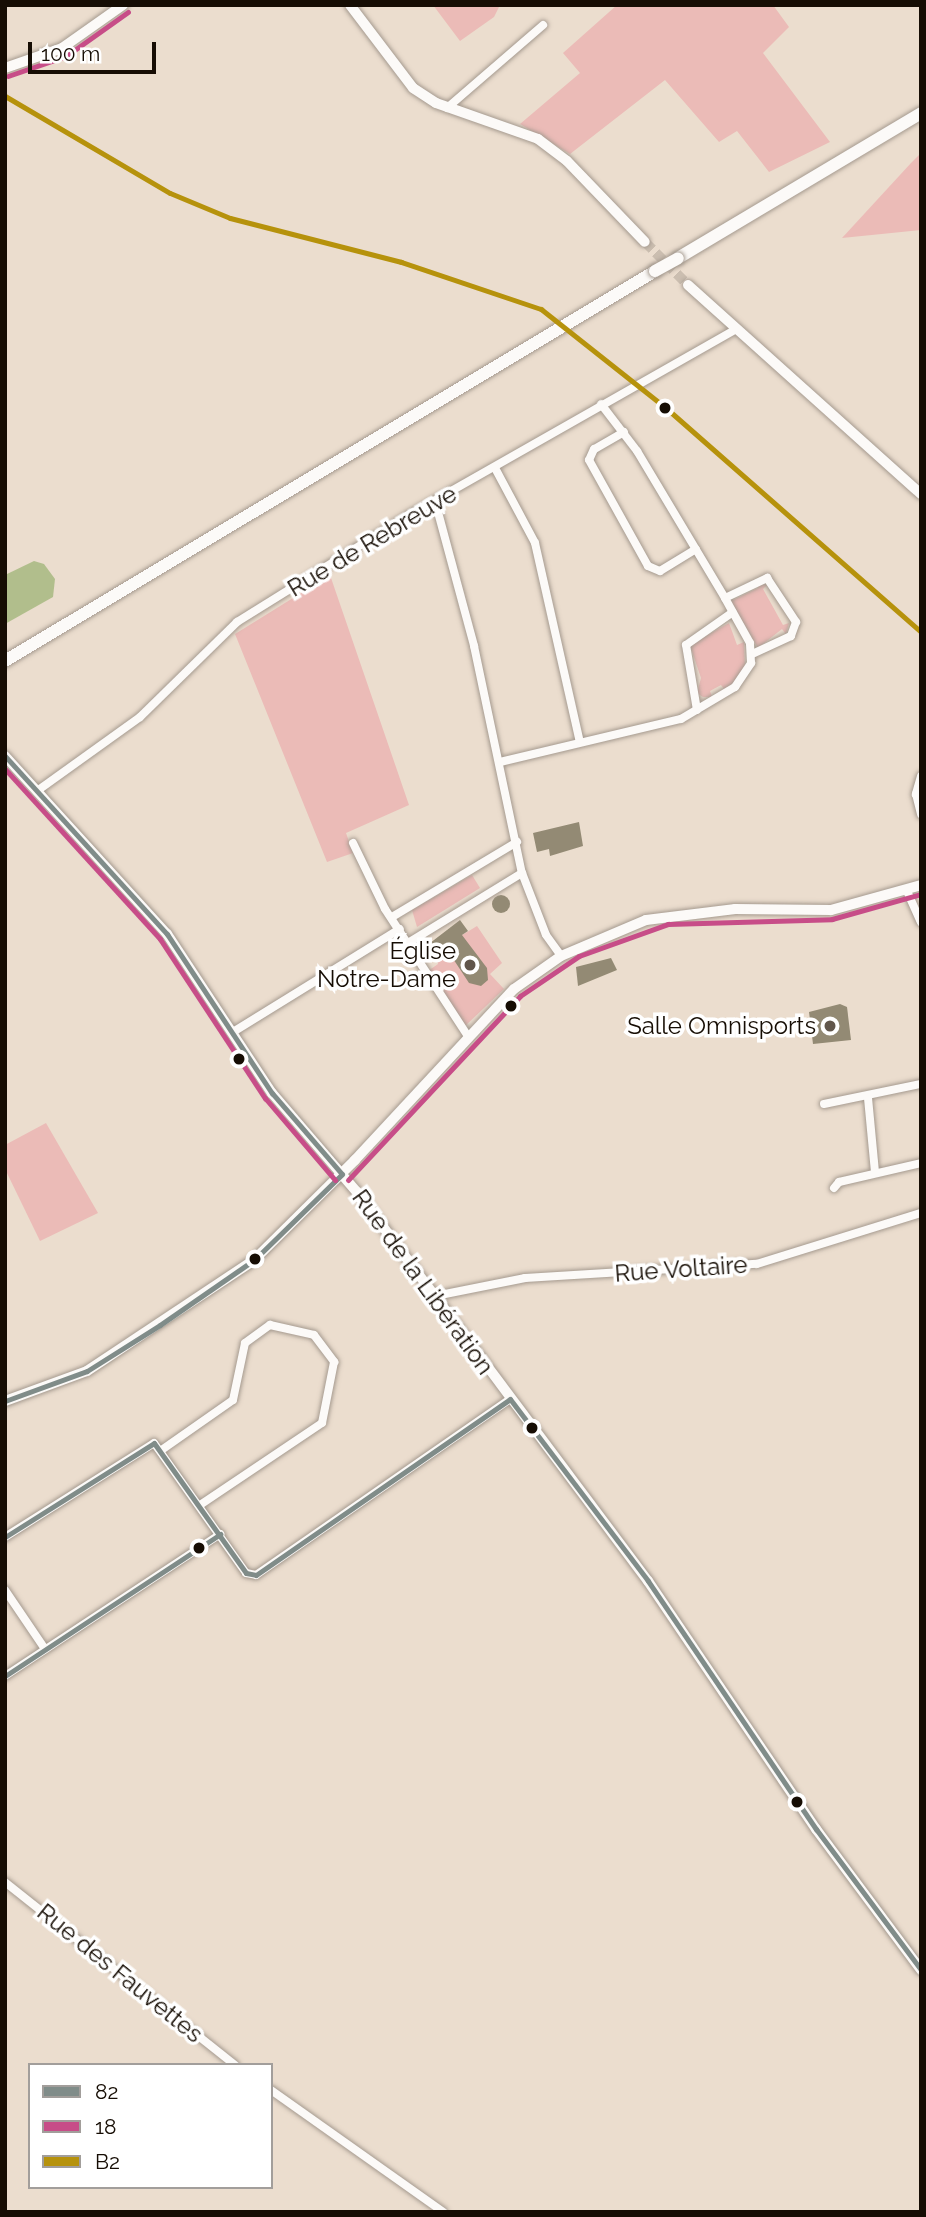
<!DOCTYPE html>
<meta charset="utf-8">
<style>
body{margin:0}
#map{position:relative;width:926px;height:2217px;overflow:hidden;background:#ebddce;font-family:Raleway,sans-serif}
div>[style]{position:absolute}
.green>*{inset:0;background:#ebbbb7}
.water>*{inset:0;background:#b1be8c}
.building>*{inset:0;background:#938a74}
.round{border-radius:50%}
.secondary-tunnel>*{height:10px;margin-top:-5px;transform-origin:0;background:repeating-linear-gradient(90deg,#cbbeb0 0 10px,transparent 0 15px)}
.roads{filter:drop-shadow(0 0 2px #a59a8f) drop-shadow(0 0 2px #a59a8f)}
.street>*{height:8px;margin:-4px;padding:0 4px;transform-origin:4px;border-radius:4px;background:#fcfaf8}
.secondary>*{height:10px;margin:-5px;padding:0 5px;transform-origin:5px;border-radius:5px;background:#fcfaf8}
.primary>*{height:12px;margin:-6px;padding:0 6px;transform-origin:6px;border-radius:6px;background:#fcfaf8}
.bridges{filter:drop-shadow(0 0 2px #a59a8f) drop-shadow(0 0 2px #a59a8f)}
.primary-bridge>*{height:12px;margin:-6px;padding:0 6px;transform-origin:6px;border-radius:6px;background:#fcfaf8}
.bus-1>*{height:5px;margin:-2.5px;padding:0 2.5px;transform-origin:2.5px;border-radius:2.5px;background:#808c89}
.bus-2>*{height:5px;margin:-2.5px;padding:0 2.5px;transform-origin:2.5px;border-radius:2.5px;background:#c74d88}
.bus-3>*{height:5px;margin:-2.5px;padding:0 2.5px;transform-origin:2.5px;border-radius:2.5px;background:#b6920c}
.dots>*{width:19px;height:19px;translate:-50% -50%;box-sizing:border-box;border:4px solid #fff;border-radius:50%}
span{translate:-50% -50%;white-space:nowrap;text-align:center;line-height:1.15;-webkit-text-stroke:7px #fff;paint-order:stroke}
.street-label{font-size:24px;color:#160d04}
.poi-label{font-size:24px;color:#160d04}
.right{translate:-100% -50%;text-align:right}
.frame{position:absolute;inset:0;border:7px solid #160d04;pointer-events:none}
.legend{position:absolute;left:28px;top:2063px;width:245px;height:126px;box-sizing:border-box;background:#fff;border:2px solid #a29e9b;margin:0;padding:9px 12px;list-style:none;font-size:21px;color:#160d04}
.legend li{display:flex;align-items:center;gap:14px;height:35px}
.legend b{width:35px;border:2px solid #a29e9b}
.scale{position:absolute;left:28px;top:42px;width:128px;height:32px;box-sizing:border-box;border:4px solid #160d04;border-top:0;padding-left:9px;font-size:21px;line-height:24px;white-space:nowrap;color:#160d04;-webkit-text-stroke:5px #fff;paint-order:stroke}
</style>
<div id="map">
<div class="green">
<i style="clip-path:polygon(433px 5px,500px 5px,494px 17px,460px 41px)"></i>
<i style="clip-path:polygon(617px 5px,773px 5px,789px 27px,763px 53px,830px 142px,769px 172px,737px 131px,719px 142px,665px 80px,570px 154px,520px 124px,580px 73px,563px 53px)"></i>
<i style="clip-path:polygon(921px 153px,921px 230px,842px 238px,911px 163px)"></i>
<i style="clip-path:polygon(330px 575px,409px 805px,346px 833px,353px 853px,327px 862px,235px 634px)"></i>
<i style="clip-path:polygon(756px 583px,767px 585px,763px 589px,783px 625px,789px 623px,786px 634px,782px 629px,758px 648px,731px 601px,758px 588px)"></i>
<i style="clip-path:polygon(729px 623px,737px 645px,744px 642px,745px 667px,734px 685px,725px 690px,721px 685px,710px 691px,712px 697px,703px 697px,697px 693px,701px 678px,690px 645px)"></i>
<i style="clip-path:polygon(472px 875px,480px 888px,417px 927px,412px 910px)"></i>
<i style="clip-path:polygon(477px 926px,502px 963px,490px 974px,504px 989px,464px 1027px,428px 971px,438px 964px,436px 951px)"></i>
<i style="clip-path:polygon(46px 1123px,98px 1213px,40px 1241px,5px 1169px,5px 1145px)"></i>
</div>
<div class="water">
<i style="clip-path:polygon(34px 561px,44px 564px,55px 579px,53px 597px,5px 624px,5px 575px)"></i>
</div>
<div class="building">
<i style="clip-path:polygon(579px 822px,583px 846px,550px 856px,549px 849px,537px 852px,533px 833px)"></i>
<i class="round" style="left:492px;top:895px;width:18px;height:18px"></i>
<i style="clip-path:polygon(460px 920px,468px 931px,462px 935px,487px 968px,488px 980px,481px 986px,469px 983px,446px 948px,430px 959px,421px 950px)"></i>
<i style="clip-path:polygon(611px 958px,617px 970px,578px 986px,576px 967px)"></i>
<i style="clip-path:polygon(840px 1004px,847px 1007px,851px 1040px,813px 1044px,809px 1012px)"></i>
</div>
<div class="secondary-tunnel">
<i style="left:645px;top:242px;width:61px;rotate:45deg"></i>
</div>
<div class="roads">
<div class="street">
<i style="left:447px;top:108px;width:127px;rotate:-40.8deg"></i>
<i style="left:624px;top:432px;width:34px;rotate:150deg"></i>
<i style="left:594px;top:449px;width:12px;rotate:114deg"></i>
<i style="left:589px;top:460px;width:121px;rotate:60.9deg"></i>
<i style="left:648px;top:566px;width:13px;rotate:23deg"></i>
<i style="left:660px;top:571px;width:42px;rotate:-31.4deg"></i>
<i style="left:495px;top:468px;width:85px;rotate:61.9deg"></i>
<i style="left:535px;top:543px;width:204px;rotate:77.3deg"></i>
<i style="left:435px;top:501px;width:150px;rotate:74.9deg"></i>
<i style="left:474px;top:646px;width:232px;rotate:78.1deg"></i>
<i style="left:522px;top:873px;width:66px;rotate:68.8deg"></i>
<i style="left:546px;top:935px;width:26px;rotate:54deg"></i>
<i style="left:725px;top:598px;width:47px;rotate:-25.5deg"></i>
<i style="left:767px;top:578px;width:53px;rotate:56.6deg"></i>
<i style="left:796px;top:622px;width:15px;rotate:110deg"></i>
<i style="left:791px;top:636px;width:43px;rotate:155.2deg"></i>
<i style="left:697px;top:710px;width:66px;rotate:-99.6deg"></i>
<i style="left:686px;top:645px;width:57px;rotate:-35.1deg"></i>
<i style="left:500px;top:762px;width:186px;rotate:-13.4deg"></i>
<i style="left:681px;top:719px;width:63px;rotate:-30.7deg"></i>
<i style="left:735px;top:687px;width:29px;rotate:-56deg"></i>
<i style="left:751px;top:663px;width:20px;rotate:-93deg"></i>
<i style="left:750px;top:643px;width:51px;rotate:-119.1deg"></i>
<i style="left:725px;top:598px;width:171px;rotate:-120.9deg"></i>
<i style="left:637px;top:451px;width:59px;rotate:-127.5deg"></i>
<i style="left:921px;top:776px;width:19px;rotate:106deg"></i>
<i style="left:916px;top:794px;width:21px;rotate:76deg"></i>
<i style="left:37px;top:791px;width:127px;rotate:-35.7deg"></i>
<i style="left:140px;top:717px;width:136px;rotate:-44.4deg"></i>
<i style="left:237px;top:622px;width:203px;rotate:-31.9deg"></i>
<i style="left:409px;top:515px;width:376px;rotate:-29.6deg"></i>
<i style="left:353px;top:843px;width:73px;rotate:64.1deg"></i>
<i style="left:385px;top:909px;width:150px;rotate:56.9deg"></i>
<i style="left:907px;top:891px;width:34px;rotate:66deg"></i>
<i style="left:392px;top:917px;width:146px;rotate:-31deg"></i>
<i style="left:408px;top:943px;width:134px;rotate:-31.6deg"></i>
<i style="left:233px;top:1032px;width:196px;rotate:-31.7deg"></i>
<i style="left:868px;top:1098px;width:74px;rotate:84.6deg"></i>
<i style="left:824px;top:1104px;width:99px;rotate:-11.7deg"></i>
<i style="left:834px;top:1188px;width:8px;rotate:-50deg"></i>
<i style="left:839px;top:1182px;width:84px;rotate:-13deg"></i>
<i style="left:435px;top:1296px;width:92px;rotate:-11.3deg"></i>
<i style="left:525px;top:1278px;width:232px;rotate:-3.5deg"></i>
<i style="left:757px;top:1264px;width:172px;rotate:-17.3deg"></i>
<i style="left:163px;top:1449px;width:85px;rotate:-35deg"></i>
<i style="left:233px;top:1400px;width:58px;rotate:-78.1deg"></i>
<i style="left:245px;top:1343px;width:31px;rotate:-36deg"></i>
<i style="left:270px;top:1325px;width:45px;rotate:12.8deg"></i>
<i style="left:314px;top:1335px;width:34px;rotate:53deg"></i>
<i style="left:334px;top:1362px;width:62px;rotate:101.1deg"></i>
<i style="left:322px;top:1423px;width:147px;rotate:146.1deg"></i>
<i style="left:5px;top:1537px;width:176px;rotate:-32.2deg"></i>
<i style="left:154px;top:1443px;width:159px;rotate:54.7deg"></i>
<i style="left:246px;top:1573px;width:10px;rotate:11deg"></i>
<i style="left:256px;top:1575px;width:309px;rotate:-34.7deg"></i>
<i style="left:5px;top:1590px;width:71px;rotate:55.9deg"></i>
<i style="left:5px;top:1676px;width:258px;rotate:-33.4deg"></i>
<i style="left:5px;top:1882px;width:294px;rotate:38.5deg"></i>
<i style="left:271px;top:2090px;width:211px;rotate:35.3deg"></i>
</div>
<div class="secondary">
<i style="left:350px;top:5px;width:104px;rotate:52.8deg"></i>
<i style="left:413px;top:88px;width:27px;rotate:33deg"></i>
<i style="left:436px;top:103px;width:108px;rotate:19.4deg"></i>
<i style="left:538px;top:139px;width:36px;rotate:37deg"></i>
<i style="left:567px;top:161px;width:112px;rotate:46.1deg"></i>
<i style="left:5px;top:68px;width:60px;rotate:-19.3deg"></i>
<i style="left:62px;top:48px;width:75px;rotate:-35.2deg"></i>
<i style="left:688px;top:285px;width:313px;rotate:41.9deg"></i>
<i style="left:5px;top:756px;width:241px;rotate:47.7deg"></i>
<i style="left:167px;top:934px;width:191px;rotate:56.6deg"></i>
<i style="left:272px;top:1093px;width:130px;rotate:49.4deg"></i>
<i style="left:357px;top:1192px;width:486px;rotate:53.2deg"></i>
<i style="left:648px;top:1581px;width:300px;rotate:55.9deg"></i>
<i style="left:816px;top:1829px;width:176px;rotate:53.3deg"></i>
<i style="left:5px;top:1401px;width:87px;rotate:-20.1deg"></i>
<i style="left:87px;top:1371px;width:201px;rotate:-33.6deg"></i>
<i style="left:254px;top:1260px;width:142px;rotate:-44.7deg"></i>
<i style="left:355px;top:1160px;width:233px;rotate:-47.1deg"></i>
<i style="left:514px;top:989px;width:57px;rotate:-35.1deg"></i>
<i style="left:561px;top:956px;width:92px;rotate:-23deg"></i>
<i style="left:646px;top:920px;width:90px;rotate:-7deg"></i>
<i style="left:735px;top:909px;width:96px;rotate:0.6deg"></i>
<i style="left:831px;top:910px;width:93px;rotate:-15.5deg"></i>
</div>
<div class="primary">
<i style="left:678px;top:258px;width:283px;rotate:-30.8deg"></i>
<i style="left:5px;top:661px;width:758px;rotate:-30.96deg"></i>
</div>
</div>
<div class="bridges">
<div class="primary-bridge">
<i style="left:655px;top:271px;width:26px;rotate:-29deg"></i>
</div>
</div>
<div class="bus-1">
<i style="left:5px;top:756px;width:241px;rotate:47.7deg"></i>
<i style="left:167px;top:934px;width:191px;rotate:56.6deg"></i>
<i style="left:272px;top:1093px;width:107px;rotate:49.2deg"></i>
<i style="left:510px;top:1399px;width:228px;rotate:52.8deg"></i>
<i style="left:648px;top:1581px;width:300px;rotate:55.9deg"></i>
<i style="left:816px;top:1829px;width:176px;rotate:53.3deg"></i>
<i style="left:5px;top:1401px;width:87px;rotate:-20.1deg"></i>
<i style="left:87px;top:1371px;width:86px;rotate:-32.2deg"></i>
<i style="left:160px;top:1325px;width:114px;rotate:-34.7deg"></i>
<i style="left:254px;top:1260px;width:123px;rotate:-44.3deg"></i>
<i style="left:5px;top:1537px;width:176px;rotate:-32.2deg"></i>
<i style="left:154px;top:1443px;width:159px;rotate:54.7deg"></i>
<i style="left:246px;top:1573px;width:10px;rotate:11deg"></i>
<i style="left:256px;top:1575px;width:309px;rotate:-34.7deg"></i>
<i style="left:5px;top:1676px;width:258px;rotate:-33.4deg"></i>
</div>
<div class="bus-2">
<i style="left:8px;top:76px;width:61px;rotate:-19deg"></i>
<i style="left:66px;top:56px;width:76px;rotate:-35.4deg"></i>
<i style="left:5px;top:769px;width:230px;rotate:47.6deg"></i>
<i style="left:160px;top:939px;width:191px;rotate:56.6deg"></i>
<i style="left:265px;top:1098px;width:108px;rotate:49.5deg"></i>
<i style="left:348px;top:1180px;width:252px;rotate:-46.9deg"></i>
<i style="left:520px;top:996px;width:71px;rotate:-34.1deg"></i>
<i style="left:579px;top:956px;width:95px;rotate:-19.8deg"></i>
<i style="left:668px;top:924px;width:164px;rotate:-1.7deg"></i>
<i style="left:832px;top:919px;width:92px;rotate:-15.7deg"></i>
</div>
<div class="bus-3">
<i style="left:5px;top:96px;width:191px;rotate:30.5deg"></i>
<i style="left:170px;top:193px;width:65px;rotate:22.6deg"></i>
<i style="left:230px;top:218px;width:177px;rotate:14.4deg"></i>
<i style="left:401px;top:262px;width:148px;rotate:18.6deg"></i>
<i style="left:541px;top:309px;width:159px;rotate:38.4deg"></i>
<i style="left:666px;top:408px;width:339px;rotate:41.3deg"></i>
</div>
<div class="dots">
<i style="left:665px;top:408px;background:#160d04"></i>
<i style="left:470px;top:965px;background:#61564b"></i>
<i style="left:511px;top:1006px;background:#160d04"></i>
<i style="left:830px;top:1026px;background:#61564b"></i>
<i style="left:239px;top:1059px;background:#160d04"></i>
<i style="left:255px;top:1259px;background:#160d04"></i>
<i style="left:532px;top:1428px;background:#160d04"></i>
<i style="left:199px;top:1548px;background:#160d04"></i>
<i style="left:797px;top:1802px;background:#160d04"></i>
</div>
<div class="street-label">
<span style="left:372px;top:541px;rotate:-31deg">Rue de Rebreuve</span>
<span style="left:681px;top:1269px;rotate:-4deg">Rue Voltaire</span>
<span style="left:423px;top:1282px;rotate:54deg">Rue de la Libération</span>
<span style="left:120px;top:1973px;rotate:39deg">Rue des Fauvettes</span>
</div>
<div class="poi-label">
<span class="right" style="left:456px;top:965px">Église<br>Notre-Dame</span>
<span class="right" style="left:816px;top:1026px">Salle Omnisports</span>
</div>
<div class="frame"></div>
<ul class="legend">
<li><b style="height:9px;background:#808c89"></b>82</li>
<li><b style="height:9px;background:#c74d88"></b>18</li>
<li><b style="height:9px;background:#b6920c"></b>B2</li>
</ul>
<div class="scale">100 m</div>
</div>
